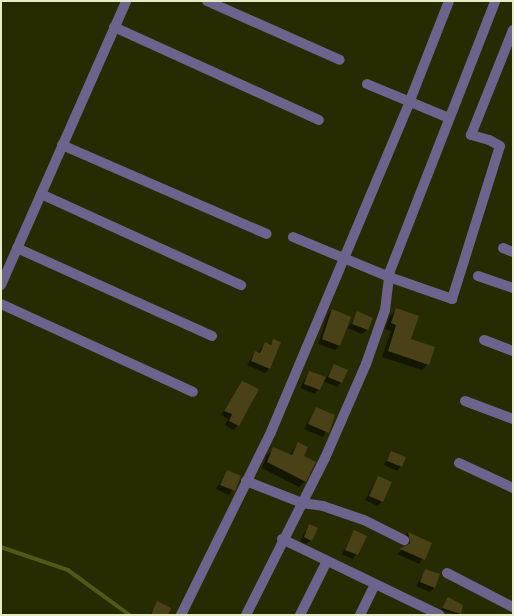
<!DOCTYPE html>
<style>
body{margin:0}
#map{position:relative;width:514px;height:616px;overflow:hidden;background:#272b01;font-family:"IBM Plex Sans",sans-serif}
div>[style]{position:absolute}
.shadow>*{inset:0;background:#0007}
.stream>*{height:3.5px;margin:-1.75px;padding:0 1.75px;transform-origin:1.75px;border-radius:1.75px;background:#525918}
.building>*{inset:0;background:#4b4117}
.minor>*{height:10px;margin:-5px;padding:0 5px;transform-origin:5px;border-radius:5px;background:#6d638d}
span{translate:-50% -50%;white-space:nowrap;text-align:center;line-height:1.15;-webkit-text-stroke:3px #1d2008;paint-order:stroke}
.frame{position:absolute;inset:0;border:2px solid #e6edc6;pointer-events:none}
</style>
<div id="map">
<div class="shadow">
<i style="clip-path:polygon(332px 310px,340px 345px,335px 350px,318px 344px,328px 314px)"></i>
<i style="clip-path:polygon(396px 310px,410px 339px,428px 364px,422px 370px,382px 357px,391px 331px,385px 329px,390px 316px)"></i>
<i style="clip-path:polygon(358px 313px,367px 330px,362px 334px,348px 328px)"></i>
<i style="clip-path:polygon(274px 340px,270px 368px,265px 373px,247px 365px,255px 352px,258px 353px,265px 343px,269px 345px)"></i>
<i style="clip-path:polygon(334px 365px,341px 382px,337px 387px,323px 381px,315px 394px,300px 388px,309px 372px,326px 378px)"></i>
<i style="clip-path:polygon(242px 382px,238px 425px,234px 430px,225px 425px,228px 419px,221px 415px)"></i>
<i style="clip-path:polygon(316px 408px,334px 416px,323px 437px,304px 429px)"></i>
<i style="clip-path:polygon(298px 444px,303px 457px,305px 481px,299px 487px,262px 468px,267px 455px,274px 449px,289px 455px)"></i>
<i style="clip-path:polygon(392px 452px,401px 466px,397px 471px,384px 465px)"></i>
<i style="clip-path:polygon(227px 471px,240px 477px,229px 495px,216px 489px)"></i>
<i style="clip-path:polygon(378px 477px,382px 501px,378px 506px,365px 500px)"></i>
<i style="clip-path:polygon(309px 525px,311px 540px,306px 544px,300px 541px)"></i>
<i style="clip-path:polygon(354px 532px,365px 537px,353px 559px,342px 554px)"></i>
<i style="clip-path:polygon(408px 533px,431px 543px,419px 564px,397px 554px,406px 547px,404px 537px)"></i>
<i style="clip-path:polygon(426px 570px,435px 587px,430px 592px,416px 586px)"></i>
<i style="clip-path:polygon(446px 601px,460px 613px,458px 615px,441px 610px)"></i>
<i style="clip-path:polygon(158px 603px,167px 615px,150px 614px)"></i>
</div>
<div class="stream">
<i style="left:1px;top:547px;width:71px;rotate:18.9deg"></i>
<i style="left:68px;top:570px;width:77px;rotate:36deg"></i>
</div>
<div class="building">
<i style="clip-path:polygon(396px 308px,419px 316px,411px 339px,435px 347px,429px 365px,388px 351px,396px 325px,391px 323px)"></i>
<i style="clip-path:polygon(332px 309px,351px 317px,340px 346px,322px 339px)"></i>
<i style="clip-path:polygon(357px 311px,373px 318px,368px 330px,352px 324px)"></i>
<i style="clip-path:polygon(273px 339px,281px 342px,270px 369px,251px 361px,255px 351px,260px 353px,265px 342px,271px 345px)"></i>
<i style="clip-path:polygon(334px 364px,348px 370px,342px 383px,328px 377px)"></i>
<i style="clip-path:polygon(309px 371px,326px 377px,320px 390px,304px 384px)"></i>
<i style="clip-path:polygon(242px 381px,259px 389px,239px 426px,229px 421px,232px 414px,224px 411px)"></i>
<i style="clip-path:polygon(316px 407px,335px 415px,329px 433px,308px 424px)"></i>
<i style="clip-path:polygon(298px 442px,308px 447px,304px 456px,316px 462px,306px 482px,267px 462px,273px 447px,292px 455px)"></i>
<i style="clip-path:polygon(391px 451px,406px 457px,402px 467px,387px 461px)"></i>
<i style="clip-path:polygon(227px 470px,241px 476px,235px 491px,220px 485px)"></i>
<i style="clip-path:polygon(378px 476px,392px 482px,383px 502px,369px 496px)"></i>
<i style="clip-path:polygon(309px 524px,318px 528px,312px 541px,304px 537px)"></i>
<i style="clip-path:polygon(354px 530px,367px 536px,358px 555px,345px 550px)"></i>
<i style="clip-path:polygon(408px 532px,432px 543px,425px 560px,400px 549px,410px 543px)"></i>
<i style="clip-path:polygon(425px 569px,440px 574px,435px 588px,420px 582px)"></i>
<i style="clip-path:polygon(448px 597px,463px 605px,461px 614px,442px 608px)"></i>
<i style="clip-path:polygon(157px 601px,171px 608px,168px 615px,151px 615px)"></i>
</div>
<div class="minor">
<i style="left:207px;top:1px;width:145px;rotate:23.9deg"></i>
<i style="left:114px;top:27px;width:225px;rotate:24.4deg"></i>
<i style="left:367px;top:84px;width:89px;rotate:22.5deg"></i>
<i style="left:62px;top:145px;width:223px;rotate:23.5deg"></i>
<i style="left:41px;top:194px;width:220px;rotate:24.5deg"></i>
<i style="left:293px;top:237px;width:104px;rotate:22.6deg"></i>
<i style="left:389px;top:277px;width:67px;rotate:19.2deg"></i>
<i style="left:452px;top:299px;width:160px;rotate:-72.6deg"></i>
<i style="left:500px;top:146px;width:13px;rotate:-151deg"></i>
<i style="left:489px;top:140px;width:19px;rotate:-164deg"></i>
<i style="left:471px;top:135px;width:113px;rotate:-68.2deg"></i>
<i style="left:17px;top:248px;width:214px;rotate:24.3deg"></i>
<i style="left:503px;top:248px;width:11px;rotate:22deg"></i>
<i style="left:478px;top:276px;width:37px;rotate:19deg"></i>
<i style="left:1px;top:285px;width:310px;rotate:-66.2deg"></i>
<i style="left:1px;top:304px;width:211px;rotate:24.6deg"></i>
<i style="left:484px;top:340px;width:31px;rotate:21deg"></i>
<i style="left:465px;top:401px;width:51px;rotate:20.6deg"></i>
<i style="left:459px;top:463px;width:60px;rotate:24.8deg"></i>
<i style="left:246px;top:481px;width:60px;rotate:21.4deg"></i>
<i style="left:302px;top:503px;width:21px;rotate:8deg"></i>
<i style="left:323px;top:506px;width:43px;rotate:18.9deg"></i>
<i style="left:364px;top:520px;width:45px;rotate:26.6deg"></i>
<i style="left:282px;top:539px;width:175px;rotate:25.7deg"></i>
<i style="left:447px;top:573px;width:74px;rotate:27.3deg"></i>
<i style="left:181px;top:615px;width:204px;rotate:-63.8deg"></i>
<i style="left:271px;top:432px;width:357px;rotate:-67.2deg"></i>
<i style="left:409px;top:103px;width:110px;rotate:-68.6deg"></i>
<i style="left:246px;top:615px;width:176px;rotate:-63.3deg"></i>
<i style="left:325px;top:458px;width:103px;rotate:-66.4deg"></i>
<i style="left:366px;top:364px;width:57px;rotate:-70.6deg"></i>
<i style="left:385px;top:310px;width:39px;rotate:-83deg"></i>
<i style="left:390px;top:271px;width:290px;rotate:-68.7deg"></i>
<i style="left:300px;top:615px;width:60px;rotate:-63.4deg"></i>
<i style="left:360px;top:615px;width:34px;rotate:-64deg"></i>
</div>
<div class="frame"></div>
</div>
